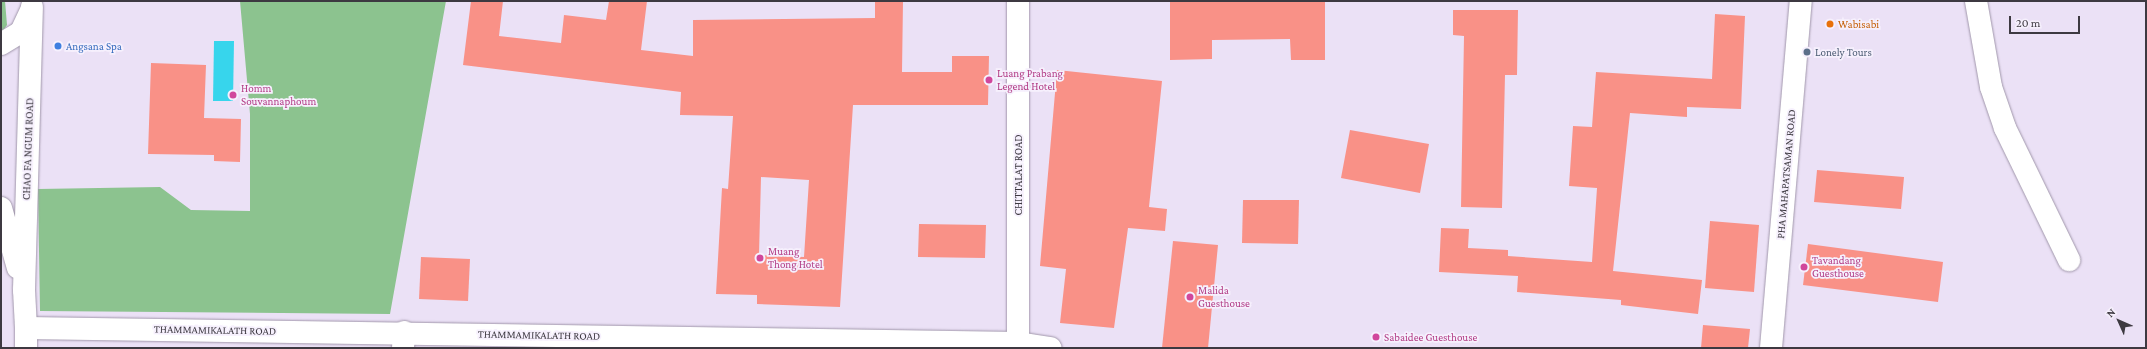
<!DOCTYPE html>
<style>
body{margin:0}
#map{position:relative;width:2147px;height:349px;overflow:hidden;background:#ebe1f6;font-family:"Crimson Pro",serif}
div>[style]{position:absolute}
.green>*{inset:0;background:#8cc38f}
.water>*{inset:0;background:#37d5ec}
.building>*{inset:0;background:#f99187}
.roads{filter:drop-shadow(0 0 1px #a197ab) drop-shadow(0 0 1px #a197ab)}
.street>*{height:22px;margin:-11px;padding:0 11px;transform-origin:11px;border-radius:11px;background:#fff}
.secondary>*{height:22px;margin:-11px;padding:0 11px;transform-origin:11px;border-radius:11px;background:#fff}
.dots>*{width:11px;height:11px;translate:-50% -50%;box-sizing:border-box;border:2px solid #f6f0fd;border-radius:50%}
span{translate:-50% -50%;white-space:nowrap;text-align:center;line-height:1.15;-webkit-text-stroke:3.5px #f6f0fd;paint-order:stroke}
.food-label{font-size:11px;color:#c56008}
.left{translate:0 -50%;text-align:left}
.shop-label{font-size:11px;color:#366cbe}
.service-label{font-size:11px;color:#4e5e75}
.hotel-label{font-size:11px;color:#b23c85}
.street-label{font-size:11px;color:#3d3941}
.frame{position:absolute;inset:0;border:2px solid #3d3941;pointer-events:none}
.north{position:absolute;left:2099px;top:301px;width:40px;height:40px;-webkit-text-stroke:3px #f6f0fd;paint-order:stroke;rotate:315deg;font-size:11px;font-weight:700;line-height:16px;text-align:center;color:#3d3941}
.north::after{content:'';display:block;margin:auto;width:14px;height:18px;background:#3d3941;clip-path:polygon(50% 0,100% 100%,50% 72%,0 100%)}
.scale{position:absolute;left:2009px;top:16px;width:71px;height:18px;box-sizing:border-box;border:2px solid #3d3941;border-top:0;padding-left:5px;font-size:12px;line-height:14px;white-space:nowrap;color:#3d3941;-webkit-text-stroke:3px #f6f0fd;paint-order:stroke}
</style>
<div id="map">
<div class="green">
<i style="clip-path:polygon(1px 1px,5px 1px,7px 25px,1px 34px)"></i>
<i style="clip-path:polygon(240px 1px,446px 1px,390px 314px,40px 311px,38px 189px,160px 187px,191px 210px,250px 211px,250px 114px)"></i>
</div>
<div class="water">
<i style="clip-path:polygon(214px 41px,234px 41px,233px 101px,213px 101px)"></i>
</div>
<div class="building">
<i style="clip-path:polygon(evenodd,471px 1px,503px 1px,499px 36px,561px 43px,564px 15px,606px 20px,609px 1px,647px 1px,641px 50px,693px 56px,693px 20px,875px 18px,875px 1px,903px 1px,902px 72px,952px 72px,952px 56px,989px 56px,988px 105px,853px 105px,840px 307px,757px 304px,757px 295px,716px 294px,722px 188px,728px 189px,733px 116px,680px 115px,681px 92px,463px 65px,471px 1px,761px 177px,809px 180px,804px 257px,759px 255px,761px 177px)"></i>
<i style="clip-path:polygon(1170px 1px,1325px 1px,1325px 60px,1291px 60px,1290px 39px,1212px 40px,1212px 59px,1170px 60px)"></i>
<i style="clip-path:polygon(1453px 10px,1518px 10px,1517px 75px,1505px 75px,1502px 208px,1461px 207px,1464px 36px,1453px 35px)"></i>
<i style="clip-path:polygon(1715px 14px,1745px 16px,1741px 109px,1687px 107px,1687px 117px,1630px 113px,1613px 271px,1702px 280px,1698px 314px,1621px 305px,1621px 300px,1517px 292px,1518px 276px,1439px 272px,1441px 228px,1469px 229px,1468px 248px,1508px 250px,1508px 256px,1592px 262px,1597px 188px,1569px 186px,1573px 126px,1592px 127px,1596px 72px,1712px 79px)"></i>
<i style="clip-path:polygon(151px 63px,206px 65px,204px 118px,241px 119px,240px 162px,214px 161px,214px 155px,148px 154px)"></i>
<i style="clip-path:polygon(1057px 70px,1162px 81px,1149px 207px,1167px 209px,1165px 231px,1128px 228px,1114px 328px,1060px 323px,1066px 269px,1040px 266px)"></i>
<i style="clip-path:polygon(1350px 130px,1429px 144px,1420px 193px,1341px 178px)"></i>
<i style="clip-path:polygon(1817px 170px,1904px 177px,1901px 209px,1814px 202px)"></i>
<i style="clip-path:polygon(1243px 200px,1299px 200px,1298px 244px,1242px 243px)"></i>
<i style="clip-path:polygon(1710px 221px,1759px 225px,1754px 292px,1705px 288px)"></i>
<i style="clip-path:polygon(919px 224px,986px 225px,985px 258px,918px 257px)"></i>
<i style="clip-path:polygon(1173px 241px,1218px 245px,1208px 348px,1162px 348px)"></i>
<i style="clip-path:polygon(1808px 244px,1943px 262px,1938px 302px,1803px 285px)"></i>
<i style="clip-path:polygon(421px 257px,470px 259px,468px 301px,419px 299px)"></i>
<i style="clip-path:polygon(1703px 325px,1750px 329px,1748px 348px,1701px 348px)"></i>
</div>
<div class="roads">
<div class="street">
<i style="left:1976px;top:1px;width:87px;rotate:80.1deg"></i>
<i style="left:1991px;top:87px;width:43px;rotate:71.1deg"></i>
<i style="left:2005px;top:128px;width:147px;rotate:64.1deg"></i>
<i style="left:24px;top:290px;width:38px;rotate:87deg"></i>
<i style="left:403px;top:348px;width:16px;rotate:-86deg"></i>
<i style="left:1018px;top:348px;width:347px;rotate:-90deg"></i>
<i style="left:1771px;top:348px;width:348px;rotate:-85.1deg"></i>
</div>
<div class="secondary">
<i style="left:1px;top:44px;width:23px;rotate:-31deg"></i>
<i style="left:21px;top:32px;width:23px;rotate:-65deg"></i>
<i style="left:1px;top:208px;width:62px;rotate:74.2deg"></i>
<i style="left:24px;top:290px;width:283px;rotate:-88.4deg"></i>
<i style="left:26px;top:348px;width:20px;rotate:-90deg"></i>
<i style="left:26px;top:328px;width:992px;rotate:0.87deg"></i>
<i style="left:1018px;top:343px;width:33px;rotate:9deg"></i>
</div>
</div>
<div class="dots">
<i style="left:1830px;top:24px;background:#e8710a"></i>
<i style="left:58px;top:46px;background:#3f7fe0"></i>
<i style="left:1807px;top:52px;background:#5c6f8a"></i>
<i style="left:989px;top:80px;background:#d1479c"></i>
<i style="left:233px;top:95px;background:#d1479c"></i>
<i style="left:760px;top:258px;background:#d1479c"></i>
<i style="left:1804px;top:267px;background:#d1479c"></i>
<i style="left:1190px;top:297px;background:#d1479c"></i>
<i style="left:1376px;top:337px;background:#d1479c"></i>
</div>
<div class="food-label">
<span class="left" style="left:1838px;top:24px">Wabisabi</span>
</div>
<div class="shop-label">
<span class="left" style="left:66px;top:46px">Angsana Spa</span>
</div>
<div class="service-label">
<span class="left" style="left:1815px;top:52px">Lonely Tours</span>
</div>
<div class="hotel-label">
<span class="left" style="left:997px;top:80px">Luang Prabang<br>Legend Hotel</span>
<span class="left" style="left:241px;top:95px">Homm<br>Souvannaphoum</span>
<span class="left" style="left:768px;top:258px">Muang<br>Thong Hotel</span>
<span class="left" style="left:1812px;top:267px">Tavandang<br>Guesthouse</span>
<span class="left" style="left:1198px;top:297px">Malida<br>Guesthouse</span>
<span class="left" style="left:1384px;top:337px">Sabaidee Guesthouse</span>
</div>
<div class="street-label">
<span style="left:28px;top:149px;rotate:-88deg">CHAO FA NGUM ROAD</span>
<span style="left:1786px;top:174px;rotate:-85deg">PHA MAHAPATSAMAN ROAD</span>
<span style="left:1018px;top:175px;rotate:-90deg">CHITTALAT ROAD</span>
<span style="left:215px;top:330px;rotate:1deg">THAMMAMIKALATH ROAD</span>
<span style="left:539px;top:335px;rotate:1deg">THAMMAMIKALATH ROAD</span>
</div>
<div class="frame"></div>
<div class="north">N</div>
<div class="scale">20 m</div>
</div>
